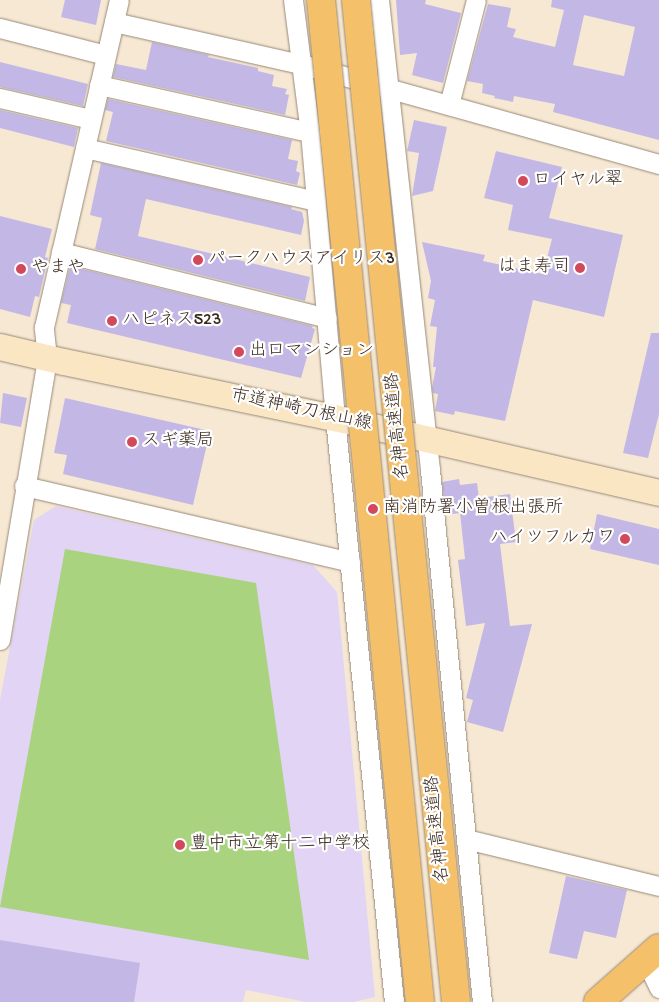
<!DOCTYPE html>
<meta charset="utf-8">
<style>
body{margin:0}
#map{position:relative;width:659px;height:1002px;overflow:hidden;background:#f6e8d3;font-family:"Gochi Hand","Klee One",sans-serif}
div>[style]{position:absolute}
.built>*{inset:0;background:#e1d4f4}
.green>*{inset:0;background:#a9d37e}
.building>*{inset:0;background:#c3b8e5}
.roads{filter:drop-shadow(0 0 1px #988978) drop-shadow(0 0 1px #988978)}
.street>*{height:19px;margin:-9.5px;padding:0 9.5px;transform-origin:9.5px;border-radius:9.5px;background:#fff}
.secondary>*{height:26px;margin:-13px;padding:0 13px;transform-origin:13px;border-radius:13px;background:#fbe6c3}
.highway>*{height:28px;margin:-14px;padding:0 14px;transform-origin:14px;border-radius:14px;background:#f4c16a}
.bridges{filter:drop-shadow(0 0 1px #988978) drop-shadow(0 0 1px #988978)}
.highway-bridge>*{height:28px;margin:-14px;padding:0 14px;transform-origin:14px;border-radius:14px;background:#f4c16a}
.dots>*{width:14px;height:14px;translate:-50% -50%;box-sizing:border-box;border:2px solid #fff;border-radius:50%}
span{translate:-50% -50%;white-space:nowrap;text-align:center;line-height:1.15;-webkit-text-stroke:4.5px #fff;paint-order:stroke}
.poi-label{font-size:18px;color:#3b2a1e}
.left{translate:0 -50%;text-align:left}
.right{translate:-100% -50%;text-align:right}
.street-label{font-size:18px;color:#3b2a1e}
</style>
<div id="map">
<div class="built">
<i style="clip-path:polygon(56px 506px,313px 565px,337px 592px,375px 997px,354px 1002px,306px 1002px,246px 990px,243px 1002px,0 1002px,0 700px,34px 520px)"></i>
</div>
<div class="green">
<i style="clip-path:polygon(65px 549px,256px 583px,309px 960px,0 907px)"></i>
</div>
<div class="building">
<i style="clip-path:polygon(65px 0,101px 0,96px 25px,61px 17px)"></i>
<i style="clip-path:polygon(396px 0,426px 0,425px 4px,461px 13px,443px 83px,412px 75px,417px 53px,400px 55px)"></i>
<i style="clip-path:polygon(evenodd,552px 0,659px 0,659px 140px,553px 112px,555px 104px,514px 96px,513px 102px,494px 98px,495px 96px,482px 93px,483px 84px,467px 81px,488px 4px,511px 8px,507px 27px,516px 29px,513px 37px,555px 47px,564px 10px,551px 7px,552px 0,584px 15px,635px 27px,624px 76px,573px 65px,584px 15px)"></i>
<i style="clip-path:polygon(152px 42px,209px 55px,208px 57px,258px 68px,258px 71px,274px 75px,272px 86px,287px 89px,285px 94px,289px 95px,285px 115px,113px 77px,116px 64px,146px 70px)"></i>
<i style="clip-path:polygon(0 62px,88px 84px,83px 106px,0 87px)"></i>
<i style="clip-path:polygon(108px 99px,292px 140px,288px 159px,298px 161px,296px 171px,300px 173px,297px 185px,106px 141px,113px 112px,105px 110px)"></i>
<i style="clip-path:polygon(0 110px,78px 128px,74px 147px,0 128px)"></i>
<i style="clip-path:polygon(414px 120px,447px 127px,433px 191px,412px 196px,419px 153px,407px 151px)"></i>
<i style="clip-path:polygon(496px 151px,562px 167px,549px 218px,623px 235px,604px 317px,533px 300px,505px 421px,455px 411px,454px 415px,435px 411px,438px 394px,433px 393px,432px 388px,436px 367px,433px 367px,437px 327px,430px 326px,435px 300px,428px 298px,431px 281px,422px 242px,485px 255px,483px 261px,543px 274px,552px 239px,508px 230px,513px 205px,484px 198px)"></i>
<i style="clip-path:polygon(101px 163px,292px 207px,291px 209px,302px 212px,304px 221px,301px 235px,146px 199px,138px 236px,310px 277px,305px 301px,95px 249px,102px 218px,90px 215px)"></i>
<i style="clip-path:polygon(0 216px,52px 229px,45px 257px,48px 258px,39px 297px,35px 296px,30px 317px,0 309px)"></i>
<i style="clip-path:polygon(70px 266px,313px 326px,312px 328px,315px 329px,301px 378px,67px 323px,71px 305px,61px 303px)"></i>
<i style="clip-path:polygon(651px 333px,659px 333px,659px 414px,648px 458px,623px 453px)"></i>
<i style="clip-path:polygon(3px 393px,27px 398px,21px 427px,0 423px)"></i>
<i style="clip-path:polygon(65px 398px,210px 431px,193px 505px,63px 474px,67px 455px,54px 453px)"></i>
<i style="clip-path:polygon(459px 479px,460px 485px,477px 483px,479px 498px,510px 494px,516px 542px,500px 544px,510px 626px,532px 624px,503px 732px,467px 722px,473px 700px,466px 698px,485px 623px,466px 626px,458px 560px,465px 559px,460px 513px,446px 515px,442px 482px)"></i>
<i style="clip-path:polygon(597px 514px,659px 529px,659px 565px,590px 549px)"></i>
<i style="clip-path:polygon(566px 876px,627px 890px,616px 938px,584px 931px,577px 959px,549px 953px)"></i>
<i style="clip-path:polygon(0 940px,140px 963px,134px 1002px,0 1002px)"></i>
</div>
<div class="roads">
<div class="street">
<i style="left:293px;top:0;width:133px;rotate:82.7deg"></i>
<i style="left:310px;top:132px;width:287px;rotate:85deg"></i>
<i style="left:335px;top:418px;width:587px;rotate:84.23deg"></i>
<i style="left:379px;top:0;width:473px;rotate:83.8deg"></i>
<i style="left:430px;top:470px;width:535px;rotate:84.42deg"></i>
<i style="left:114px;top:22px;width:192px;rotate:12.7deg"></i>
<i style="left:301px;top:64px;width:372px;rotate:15.6deg"></i>
<i style="left:0;top:28px;width:109px;rotate:14.3deg"></i>
<i style="left:99px;top:85px;width:216px;rotate:12.6deg"></i>
<i style="left:0;top:98px;width:93px;rotate:13deg"></i>
<i style="left:449px;top:105px;width:108px;rotate:-75.6deg"></i>
<i style="left:85px;top:148px;width:237px;rotate:12.9deg"></i>
<i style="left:61px;top:252px;width:274px;rotate:13.9deg"></i>
<i style="left:24px;top:486px;width:335px;rotate:13.1deg"></i>
<i style="left:0;top:640px;width:286px;rotate:-80.5deg"></i>
<i style="left:47px;top:358px;width:31px;rotate:-96deg"></i>
<i style="left:44px;top:327px;width:335px;rotate:-77.1deg"></i>
<i style="left:466px;top:839px;width:199px;rotate:13.7deg"></i>
<i style="left:646px;top:961px;width:30px;rotate:64deg"></i>
</div>
<div class="secondary">
<i style="left:0;top:347px;width:66px;rotate:13.2deg"></i>
<i style="left:64px;top:362px;width:277px;rotate:11.7deg"></i>
<i style="left:335px;top:418px;width:333px;rotate:13deg"></i>
</div>
<div class="highway">
<i style="left:598px;top:1002px;width:81px;rotate:-41.5deg"></i>
</div>
</div>
<div class="bridges">
<div class="highway-bridge">
<i style="left:321px;top:0;width:1007px;rotate:84.36deg"></i>
<i style="left:356px;top:0;width:1007px;rotate:84.3deg"></i>
</div>
</div>
<div class="dots">
<i style="left:523px;top:181px;background:#d1495b"></i>
<i style="left:198px;top:260px;background:#d1495b"></i>
<i style="left:580px;top:268px;background:#d1495b"></i>
<i style="left:21px;top:269px;background:#d1495b"></i>
<i style="left:112px;top:321px;background:#d1495b"></i>
<i style="left:239px;top:352px;background:#d1495b"></i>
<i style="left:132px;top:442px;background:#d1495b"></i>
<i style="left:373px;top:509px;background:#d1495b"></i>
<i style="left:625px;top:539px;background:#d1495b"></i>
<i style="left:180px;top:845px;background:#d1495b"></i>
</div>
<div class="poi-label">
<span class="left" style="left:533px;top:181px">ロイヤル翠</span>
<span class="left" style="left:208px;top:260px">パークハウスアイリス3</span>
<span class="right" style="left:570px;top:268px">はま寿司</span>
<span class="left" style="left:31px;top:269px">やまや</span>
<span class="left" style="left:122px;top:321px">ハピネス523</span>
<span class="left" style="left:249px;top:352px">出口マンション</span>
<span class="left" style="left:142px;top:442px">スギ薬局</span>
<span class="left" style="left:383px;top:509px">南消防署小曽根出張所</span>
<span class="right" style="left:615px;top:539px">ハイツフルカワ</span>
<span class="left" style="left:190px;top:845px">豊中市立第十二中学校</span>
</div>
<div class="street-label">
<span style="left:301px;top:411px;rotate:12deg">市道神崎刀根山線</span>
<span style="left:399px;top:426px;rotate:-96deg">名神高速道路</span>
<span style="left:439px;top:829px;rotate:-96deg">名神高速道路</span>
</div>
</div>
